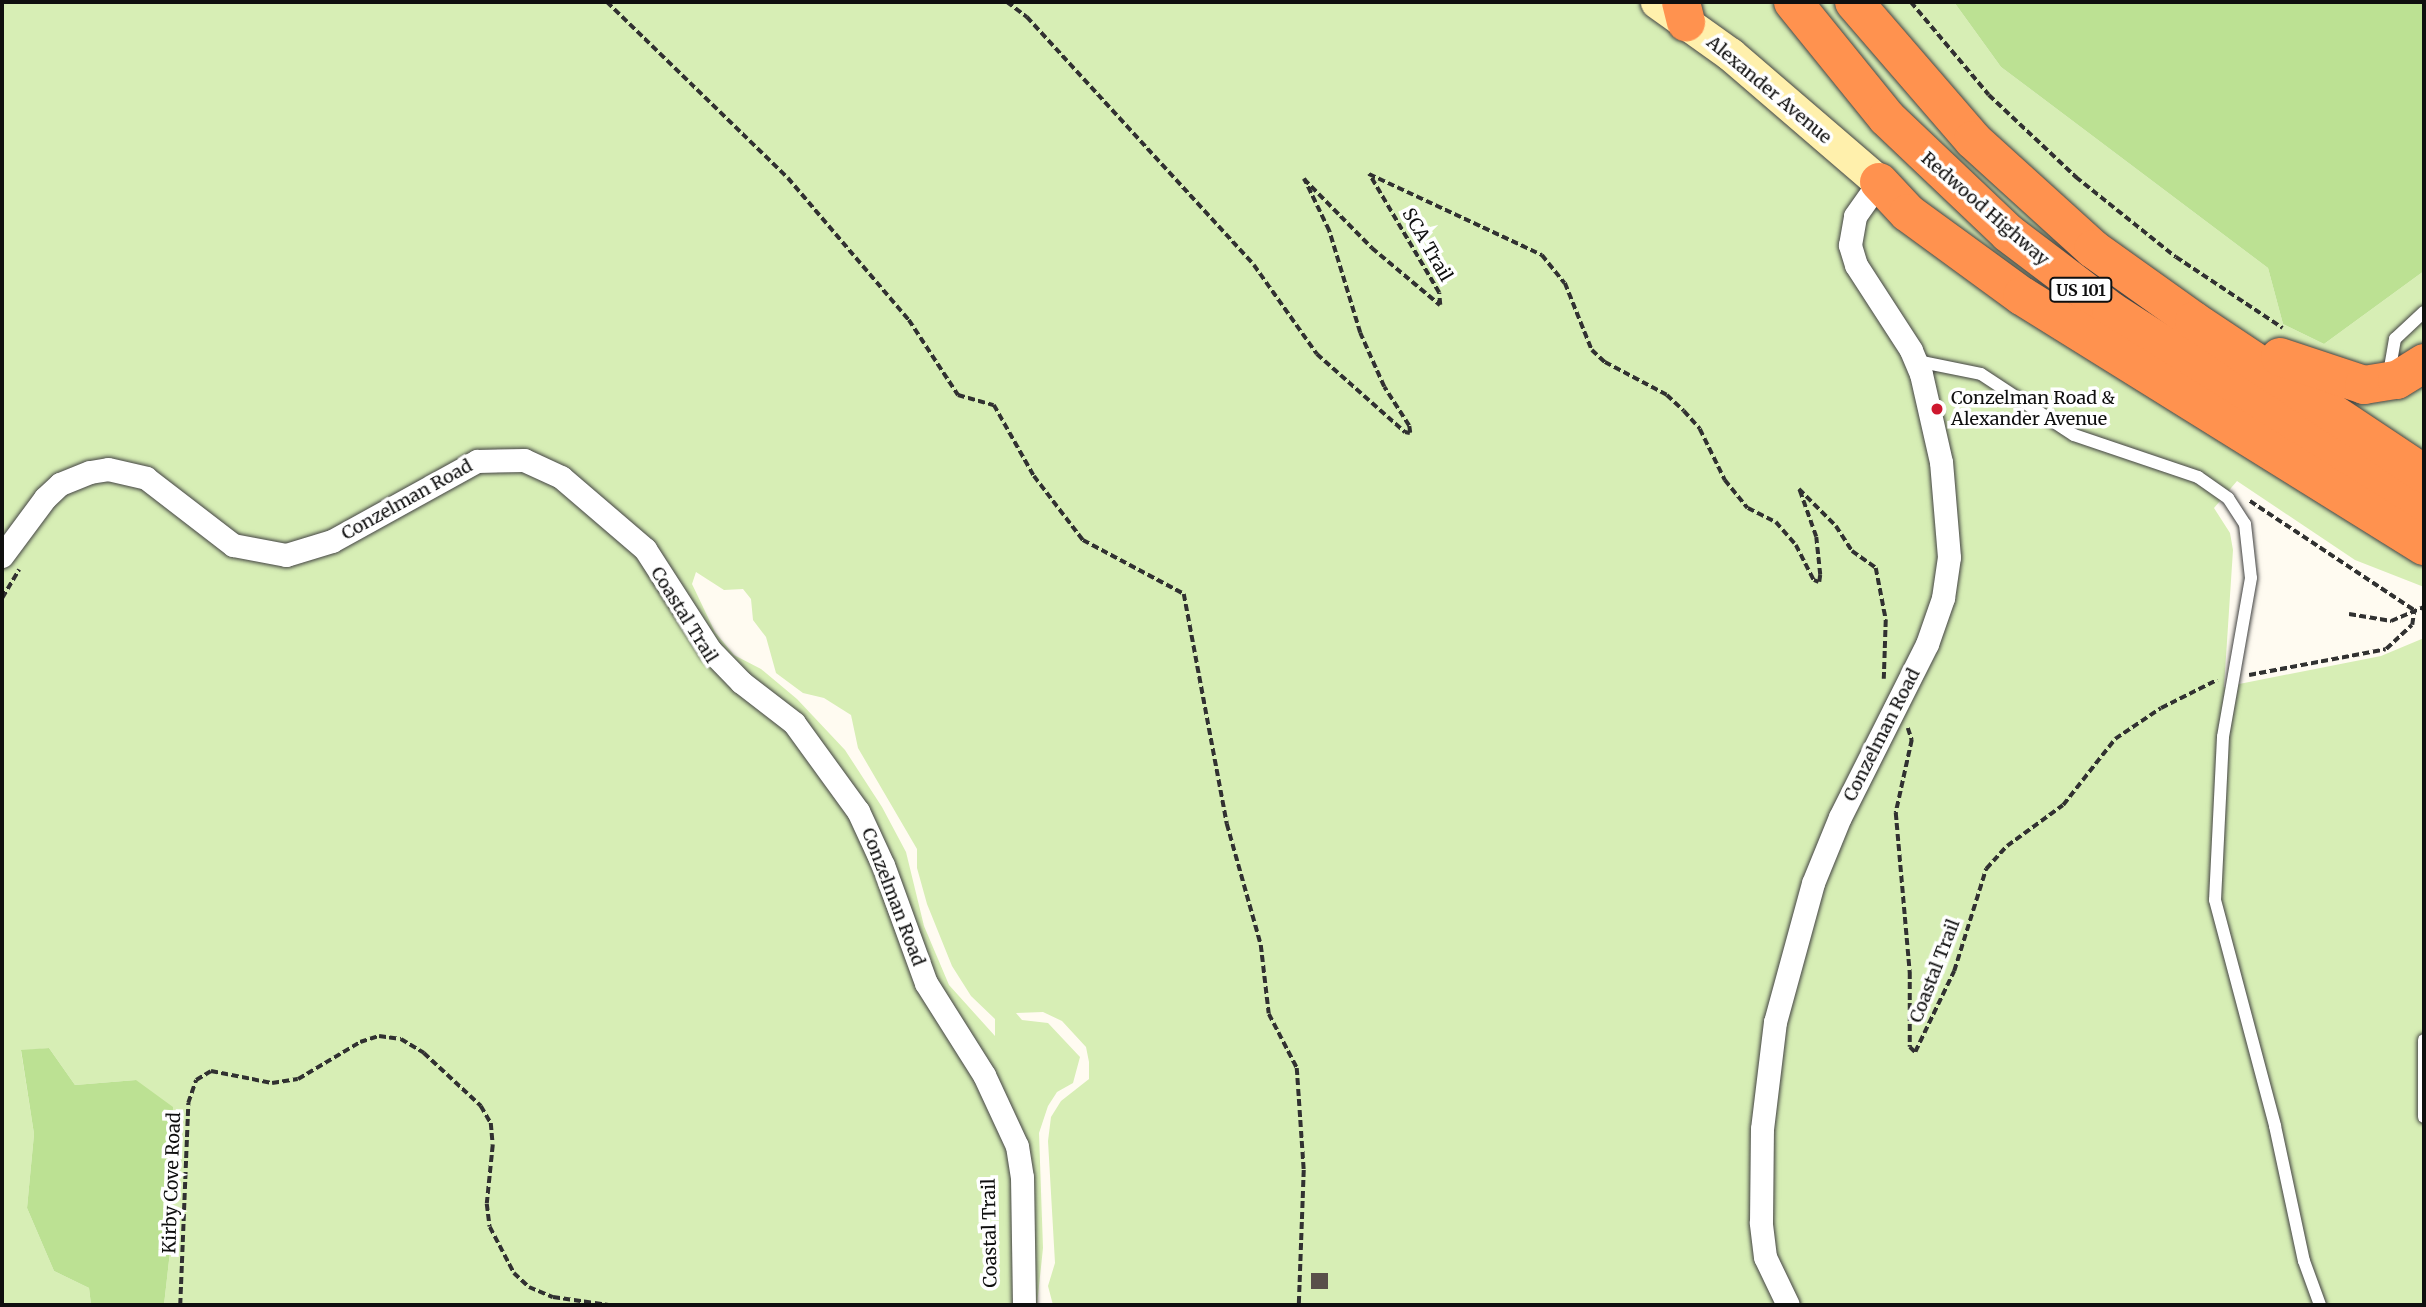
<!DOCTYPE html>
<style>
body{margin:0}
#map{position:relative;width:2426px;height:1307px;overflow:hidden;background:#fffbf1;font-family:Merriweather,serif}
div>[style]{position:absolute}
.green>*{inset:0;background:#d7eeb5}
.forest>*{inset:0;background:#bce193}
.building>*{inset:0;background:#594f4a}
.path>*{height:3.5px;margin-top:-1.75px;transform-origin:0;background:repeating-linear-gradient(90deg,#313131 0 7px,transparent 0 10.5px)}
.roads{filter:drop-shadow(0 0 2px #424242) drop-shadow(0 0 2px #424242)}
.lane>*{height:12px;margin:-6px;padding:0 6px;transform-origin:6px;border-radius:6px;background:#fff}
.street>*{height:23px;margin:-11.5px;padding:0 11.5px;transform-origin:11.5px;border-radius:11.5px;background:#fff}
.secondary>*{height:33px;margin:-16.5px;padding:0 16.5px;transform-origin:16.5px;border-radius:16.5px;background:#fff0ac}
.highway>*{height:38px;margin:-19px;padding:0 19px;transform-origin:19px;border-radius:19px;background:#ff924f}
.dots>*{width:19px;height:19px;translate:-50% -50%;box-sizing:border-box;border:4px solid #fff;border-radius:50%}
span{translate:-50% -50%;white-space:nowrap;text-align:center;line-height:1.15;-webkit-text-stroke:7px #fff;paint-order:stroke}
.shield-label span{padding:2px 5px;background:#fff;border:2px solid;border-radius:5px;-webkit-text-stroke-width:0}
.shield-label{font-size:16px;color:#0f0f0f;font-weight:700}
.street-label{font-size:18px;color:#0f0f0f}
.poi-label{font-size:18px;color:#0f0f0f}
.left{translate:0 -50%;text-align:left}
.frame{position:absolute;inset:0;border:4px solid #0f0f0f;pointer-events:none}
</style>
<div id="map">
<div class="green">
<i style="clip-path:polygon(evenodd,2px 2px,1954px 2px,2001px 67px,2268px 268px,2283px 324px,2324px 344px,2424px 271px,2424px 587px,2355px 560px,2237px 481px,2214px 508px,2230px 533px,2233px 550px,2224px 687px,2381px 656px,2424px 638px,2424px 1305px,1053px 1305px,1048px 1286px,1055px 1263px,1048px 1141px,1051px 1117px,1061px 1101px,1089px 1079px,1089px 1062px,1086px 1047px,1062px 1021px,1043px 1012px,1016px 1013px,1022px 1020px,1048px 1023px,1080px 1057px,1073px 1083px,1057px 1092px,1048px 1106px,1039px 1133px,1043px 1248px,1037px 1305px,164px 1305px,171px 1243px,136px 1080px,75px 1085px,49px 1048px,21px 1051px,34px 1134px,27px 1208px,54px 1271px,89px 1288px,91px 1305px,2px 1305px,2px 2px,696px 572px,724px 590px,743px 589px,751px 599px,753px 620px,766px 637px,776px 673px,803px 693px,824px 698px,851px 715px,858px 748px,917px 849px,917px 868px,927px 904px,952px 966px,971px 996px,995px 1019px,995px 1036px,949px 985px,924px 926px,906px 852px,882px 807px,845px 750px,797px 699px,761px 669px,734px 655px,715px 632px,692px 584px,696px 572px)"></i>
</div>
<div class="forest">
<i style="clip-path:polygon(1954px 2px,2424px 2px,2424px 271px,2324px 344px,2283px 324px,2268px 268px,2001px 67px)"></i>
<i style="clip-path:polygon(49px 1048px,75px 1085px,136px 1080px,173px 1107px,171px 1243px,164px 1305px,91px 1305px,89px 1288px,54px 1271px,27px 1208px,34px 1134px,21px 1050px)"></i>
</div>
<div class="building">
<i style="clip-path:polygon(1311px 1273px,1328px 1273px,1328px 1289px,1311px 1289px)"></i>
</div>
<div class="path">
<i style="left:607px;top:2px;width:252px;rotate:44.2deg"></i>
<i style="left:788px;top:178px;width:187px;rotate:49.6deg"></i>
<i style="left:909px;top:320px;width:90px;rotate:56.8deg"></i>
<i style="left:958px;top:395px;width:37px;rotate:16deg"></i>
<i style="left:994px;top:405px;width:81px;rotate:60.6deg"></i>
<i style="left:1034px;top:476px;width:81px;rotate:52.6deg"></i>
<i style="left:1083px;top:540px;width:115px;rotate:28.1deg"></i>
<i style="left:1184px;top:594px;width:234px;rotate:79.4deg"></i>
<i style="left:1227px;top:824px;width:126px;rotate:74.3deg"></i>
<i style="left:1261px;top:945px;width:69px;rotate:83.4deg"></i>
<i style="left:1269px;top:1014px;width:61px;rotate:62.6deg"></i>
<i style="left:1297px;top:1068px;width:102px;rotate:86.1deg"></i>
<i style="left:1304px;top:1170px;width:135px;rotate:92.1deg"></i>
<i style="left:1007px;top:2px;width:25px;rotate:37deg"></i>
<i style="left:1027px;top:17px;width:336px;rotate:47.5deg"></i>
<i style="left:1254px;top:265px;width:109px;rotate:54.7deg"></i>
<i style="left:1317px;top:354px;width:118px;rotate:41.6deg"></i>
<i style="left:1405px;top:432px;width:5px;rotate:11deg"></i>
<i style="left:1410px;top:433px;width:7px;rotate:-98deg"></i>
<i style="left:1409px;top:426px;width:46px;rotate:-122.7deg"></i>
<i style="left:1384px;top:387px;width:59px;rotate:-114deg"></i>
<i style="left:1360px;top:333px;width:107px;rotate:-106.9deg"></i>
<i style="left:1329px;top:231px;width:58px;rotate:-115.7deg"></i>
<i style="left:1304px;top:179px;width:97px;rotate:45.4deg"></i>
<i style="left:1372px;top:248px;width:89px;rotate:40deg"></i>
<i style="left:1440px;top:305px;width:12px;rotate:-95deg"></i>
<i style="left:1439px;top:293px;width:138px;rotate:-120.5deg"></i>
<i style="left:1369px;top:174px;width:191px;rotate:25.1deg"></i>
<i style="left:1542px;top:255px;width:36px;rotate:51deg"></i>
<i style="left:1565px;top:283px;width:72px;rotate:68.1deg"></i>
<i style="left:1592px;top:350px;width:18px;rotate:43deg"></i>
<i style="left:1605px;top:362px;width:70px;rotate:28deg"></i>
<i style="left:1667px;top:395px;width:23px;rotate:43deg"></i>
<i style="left:1684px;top:411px;width:24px;rotate:48deg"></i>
<i style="left:1700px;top:429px;width:57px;rotate:63.9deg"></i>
<i style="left:1725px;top:480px;width:36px;rotate:51deg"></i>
<i style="left:1748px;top:508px;width:31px;rotate:27deg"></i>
<i style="left:1776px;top:522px;width:30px;rotate:49deg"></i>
<i style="left:1796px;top:545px;width:39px;rotate:63deg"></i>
<i style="left:1814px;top:580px;width:5px;rotate:22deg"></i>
<i style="left:1819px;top:582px;width:7px;rotate:-82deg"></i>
<i style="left:1820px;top:575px;width:38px;rotate:-96deg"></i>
<i style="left:1816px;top:537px;width:51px;rotate:-109.5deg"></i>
<i style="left:1799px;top:489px;width:52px;rotate:45deg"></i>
<i style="left:1836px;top:526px;width:30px;rotate:57deg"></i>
<i style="left:1852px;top:551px;width:29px;rotate:35deg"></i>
<i style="left:1876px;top:568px;width:53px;rotate:79.1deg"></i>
<i style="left:1886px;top:620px;width:59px;rotate:91.9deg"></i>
<i style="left:1911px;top:2px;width:121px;rotate:50deg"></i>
<i style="left:1989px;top:95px;width:120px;rotate:43.3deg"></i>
<i style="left:2076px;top:177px;width:128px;rotate:38.7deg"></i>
<i style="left:2176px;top:257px;width:128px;rotate:33.6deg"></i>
<i style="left:2250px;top:501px;width:197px;rotate:33.6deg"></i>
<i style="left:2px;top:598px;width:33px;rotate:-59deg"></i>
<i style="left:2349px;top:614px;width:43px;rotate:9.5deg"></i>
<i style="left:2391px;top:621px;width:36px;rotate:-23deg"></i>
<i style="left:2249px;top:675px;width:139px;rotate:-10.7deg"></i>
<i style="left:2386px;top:649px;width:35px;rotate:-43deg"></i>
<i style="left:2412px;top:625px;width:15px;rotate:-82deg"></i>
<i style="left:1908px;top:728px;width:13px;rotate:72deg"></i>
<i style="left:1912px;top:740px;width:75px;rotate:102.4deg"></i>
<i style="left:1896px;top:813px;width:160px;rotate:85deg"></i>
<i style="left:1910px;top:972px;width:75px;rotate:90deg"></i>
<i style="left:1910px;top:1047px;width:7px;rotate:45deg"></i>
<i style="left:1915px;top:1052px;width:90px;rotate:-64.3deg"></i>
<i style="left:1954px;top:971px;width:107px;rotate:-72.6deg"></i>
<i style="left:1986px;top:869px;width:31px;rotate:-48deg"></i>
<i style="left:2007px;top:846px;width:69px;rotate:-36.2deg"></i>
<i style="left:2063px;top:805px;width:84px;rotate:-51.8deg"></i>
<i style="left:2115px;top:739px;width:55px;rotate:-34deg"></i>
<i style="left:2161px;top:708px;width:63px;rotate:-26.6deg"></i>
<i style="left:180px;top:1305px;width:202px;rotate:-87.7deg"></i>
<i style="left:188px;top:1103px;width:24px;rotate:-71deg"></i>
<i style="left:196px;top:1080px;width:17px;rotate:-31deg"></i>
<i style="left:211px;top:1071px;width:62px;rotate:11.1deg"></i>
<i style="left:272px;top:1083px;width:26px;rotate:-9deg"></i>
<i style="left:298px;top:1079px;width:72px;rotate:-30.8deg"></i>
<i style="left:360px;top:1042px;width:20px;rotate:-18deg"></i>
<i style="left:379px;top:1036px;width:22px;rotate:8deg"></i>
<i style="left:401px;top:1039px;width:27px;rotate:31deg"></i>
<i style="left:424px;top:1053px;width:78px;rotate:42.9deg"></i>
<i style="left:481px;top:1106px;width:20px;rotate:60deg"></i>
<i style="left:491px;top:1123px;width:22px;rotate:85deg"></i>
<i style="left:493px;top:1145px;width:59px;rotate:95.8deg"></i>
<i style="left:487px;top:1204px;width:23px;rotate:83deg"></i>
<i style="left:490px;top:1227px;width:52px;rotate:62.4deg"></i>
<i style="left:514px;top:1273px;width:21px;rotate:43deg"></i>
<i style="left:529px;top:1287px;width:26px;rotate:23deg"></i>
<i style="left:553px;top:1297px;width:56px;rotate:8.3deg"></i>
<i style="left:610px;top:1305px;width:62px"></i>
</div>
<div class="roads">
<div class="lane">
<i style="left:1917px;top:361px;width:65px;rotate:11.5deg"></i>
<i style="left:1981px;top:374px;width:111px;rotate:33.3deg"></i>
<i style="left:2074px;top:435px;width:131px;rotate:18.7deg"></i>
<i style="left:2198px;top:477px;width:37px;rotate:35deg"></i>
<i style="left:2228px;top:498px;width:31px;rotate:57deg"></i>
<i style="left:2245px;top:524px;width:54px;rotate:83.7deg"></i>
<i style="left:2251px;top:578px;width:161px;rotate:100deg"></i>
<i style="left:2223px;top:737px;width:163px;rotate:92.8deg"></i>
<i style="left:2215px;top:900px;width:234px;rotate:75.1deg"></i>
<i style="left:2275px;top:1126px;width:138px;rotate:77.9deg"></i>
<i style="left:2304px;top:1261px;width:47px;rotate:70deg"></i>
<i style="left:2388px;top:379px;width:41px;rotate:-80.1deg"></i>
<i style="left:2395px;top:339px;width:40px;rotate:-43deg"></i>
<i style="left:2424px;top:1040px;width:77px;rotate:90deg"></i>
</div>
<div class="street">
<i style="left:2px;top:556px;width:72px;rotate:-53.4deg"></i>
<i style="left:45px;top:498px;width:21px;rotate:-43deg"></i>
<i style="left:60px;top:484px;width:32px;rotate:-22deg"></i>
<i style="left:90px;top:472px;width:18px;rotate:-9deg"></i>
<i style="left:108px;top:469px;width:39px;rotate:13deg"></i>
<i style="left:146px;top:478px;width:110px;rotate:37.6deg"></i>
<i style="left:233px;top:545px;width:54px;rotate:10.7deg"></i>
<i style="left:286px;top:555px;width:48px;rotate:-16.9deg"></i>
<i style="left:332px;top:541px;width:166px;rotate:-28.9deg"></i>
<i style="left:477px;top:461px;width:47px;rotate:-1.2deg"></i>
<i style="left:524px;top:460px;width:41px;rotate:24.7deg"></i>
<i style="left:561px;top:477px;width:111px;rotate:40.6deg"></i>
<i style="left:645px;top:549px;width:120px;rotate:57.2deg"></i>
<i style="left:710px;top:650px;width:45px;rotate:45.9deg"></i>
<i style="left:741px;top:682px;width:67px;rotate:37.7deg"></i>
<i style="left:794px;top:723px;width:109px;rotate:54deg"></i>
<i style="left:858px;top:811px;width:60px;rotate:65.2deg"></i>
<i style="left:883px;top:865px;width:126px;rotate:70deg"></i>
<i style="left:926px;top:983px;width:109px;rotate:57.8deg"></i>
<i style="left:984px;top:1075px;width:78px;rotate:65.1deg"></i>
<i style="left:1017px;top:1146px;width:31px;rotate:81deg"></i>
<i style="left:1022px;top:1177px;width:128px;rotate:89.1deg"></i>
<i style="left:1788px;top:1305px;width:53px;rotate:-115.6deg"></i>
<i style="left:1765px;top:1257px;width:35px;rotate:-97deg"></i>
<i style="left:1761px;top:1222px;width:93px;rotate:-89.4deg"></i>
<i style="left:1762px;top:1129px;width:108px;rotate:-83.1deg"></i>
<i style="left:1775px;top:1022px;width:144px;rotate:-74.7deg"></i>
<i style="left:1813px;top:883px;width:71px;rotate:-67.8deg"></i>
<i style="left:1840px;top:817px;width:194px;rotate:-63.3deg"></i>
<i style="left:1927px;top:644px;width:49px;rotate:-70.8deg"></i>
<i style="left:1943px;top:598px;width:41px;rotate:-81.7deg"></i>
<i style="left:1949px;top:557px;width:95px;rotate:-94.8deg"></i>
<i style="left:1941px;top:462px;width:90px;rotate:-102.8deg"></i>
<i style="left:1921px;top:374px;width:26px;rotate:-113deg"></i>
<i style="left:1911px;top:350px;width:101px;rotate:-122.9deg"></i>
<i style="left:1856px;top:265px;width:21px;rotate:-107deg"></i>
<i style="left:1850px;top:245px;width:29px;rotate:-80deg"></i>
<i style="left:1855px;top:216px;width:42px;rotate:-54.8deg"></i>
</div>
<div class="secondary">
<i style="left:1657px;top:2px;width:90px;rotate:35.5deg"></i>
<i style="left:1730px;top:54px;width:196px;rotate:40.7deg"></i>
</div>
<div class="highway">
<i style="left:1681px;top:2px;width:21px;rotate:76deg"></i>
<i style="left:1793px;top:2px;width:149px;rotate:51deg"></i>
<i style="left:1887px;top:118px;width:167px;rotate:43.5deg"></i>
<i style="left:2008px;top:233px;width:129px;rotate:37.1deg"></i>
<i style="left:2111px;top:311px;width:373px;rotate:32.8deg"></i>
<i style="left:1854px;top:2px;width:182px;rotate:49.2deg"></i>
<i style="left:1973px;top:140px;width:162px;rotate:42.2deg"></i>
<i style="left:2093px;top:249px;width:124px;rotate:35.5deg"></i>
<i style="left:2194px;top:321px;width:276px;rotate:33.6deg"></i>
<i style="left:1879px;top:182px;width:42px;rotate:46.9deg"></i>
<i style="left:1908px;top:213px;width:141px;rotate:36.1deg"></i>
<i style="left:2022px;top:296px;width:473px;rotate:31.9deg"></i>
<i style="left:2280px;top:357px;width:89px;rotate:18.4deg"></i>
<i style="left:2364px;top:385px;width:33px;rotate:-9deg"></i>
<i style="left:2397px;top:380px;width:32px;rotate:-32deg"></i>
</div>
</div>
<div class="dots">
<i style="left:1937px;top:409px;background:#ce182e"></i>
</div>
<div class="shield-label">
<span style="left:2081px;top:290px">US 101</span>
</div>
<div class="street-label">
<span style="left:1769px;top:90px;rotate:40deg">Alexander Avenue</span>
<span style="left:1985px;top:209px;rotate:41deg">Redwood Highway</span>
<span style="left:1427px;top:245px;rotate:60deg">SCA Trail</span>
<span style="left:407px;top:500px;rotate:-29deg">Conzelman Road</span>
<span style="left:684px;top:615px;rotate:58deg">Coastal Trail</span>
<span style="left:1882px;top:735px;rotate:-63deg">Conzelman Road</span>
<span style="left:893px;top:897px;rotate:69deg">Conzelman Road</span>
<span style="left:1935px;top:971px;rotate:-69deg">Coastal Trail</span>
<span style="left:172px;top:1183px;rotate:-88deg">Kirby Cove Road</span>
<span style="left:990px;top:1233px;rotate:-91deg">Coastal Trail</span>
</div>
<div class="poi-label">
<span class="left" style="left:1951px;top:409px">Conzelman Road &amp;<br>Alexander Avenue</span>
</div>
<div class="frame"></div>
</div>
